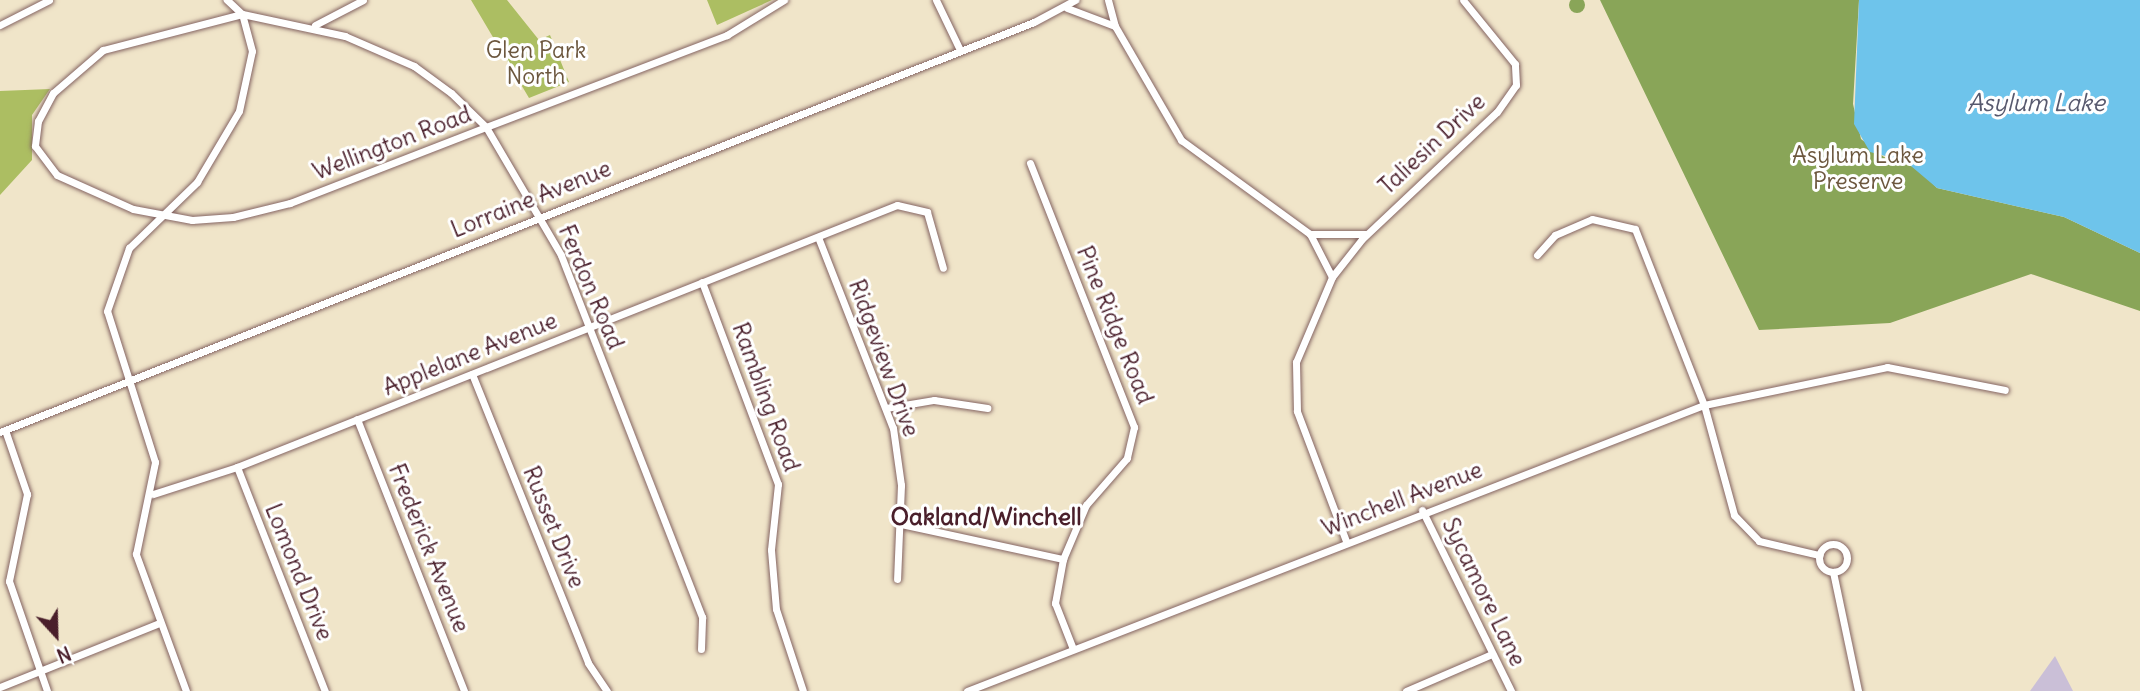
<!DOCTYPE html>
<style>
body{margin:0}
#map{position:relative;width:2140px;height:691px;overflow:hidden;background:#f0e5c9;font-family:Delius,sans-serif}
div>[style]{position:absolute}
.industrial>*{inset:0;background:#cabfd7}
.green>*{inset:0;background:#acbe62}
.forest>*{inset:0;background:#89a558}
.round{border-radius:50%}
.water>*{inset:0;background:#6ec4eb}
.roads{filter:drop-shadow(0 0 2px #846462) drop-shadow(0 0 2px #846462)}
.minor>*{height:7px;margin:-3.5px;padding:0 3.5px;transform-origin:3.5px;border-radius:3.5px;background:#fff}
.minor>.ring{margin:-3.5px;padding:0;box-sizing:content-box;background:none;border:7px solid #fff;border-radius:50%}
span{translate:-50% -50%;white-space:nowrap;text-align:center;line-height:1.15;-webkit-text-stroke:6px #fff;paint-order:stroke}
.park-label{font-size:23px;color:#6c573e}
.street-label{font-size:23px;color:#4a1f2b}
.water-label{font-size:24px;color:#57596e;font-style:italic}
.neighbourhood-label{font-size:24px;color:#4a1f2b;font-weight:700}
.north{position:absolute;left:21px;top:600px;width:70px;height:70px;-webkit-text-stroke:5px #fff;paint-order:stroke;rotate:158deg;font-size:19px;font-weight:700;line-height:28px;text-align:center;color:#4a1f2b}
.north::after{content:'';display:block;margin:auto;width:24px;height:32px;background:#4a1f2b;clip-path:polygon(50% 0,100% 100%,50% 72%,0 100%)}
</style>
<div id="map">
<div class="industrial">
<i style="clip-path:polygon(2055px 656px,2073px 691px,2030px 691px)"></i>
</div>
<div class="green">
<i style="clip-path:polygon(471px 0,507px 0,539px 40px,550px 35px,569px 82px,529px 98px)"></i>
<i style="clip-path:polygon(707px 0,772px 0,717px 25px)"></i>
<i style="clip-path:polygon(50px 89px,32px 115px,32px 160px,0 195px,0 91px)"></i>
</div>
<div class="forest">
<i class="round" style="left:1569px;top:-3px;width:16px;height:16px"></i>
<i style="clip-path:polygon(1600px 0,1859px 0,1853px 104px,1861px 139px,1884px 157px,1917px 168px,1937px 188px,2064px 217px,2140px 253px,2140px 311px,2031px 274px,1890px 323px,1759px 330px)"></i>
</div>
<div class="water">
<i style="clip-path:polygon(1859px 0,2140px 0,2140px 253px,2064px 217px,1937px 188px,1905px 161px,1870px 152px,1854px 124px)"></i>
</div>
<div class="roads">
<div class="minor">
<i style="left:936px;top:0;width:55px;rotate:64.4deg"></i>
<i style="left:1108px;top:0;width:27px;rotate:75deg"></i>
<i style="left:1067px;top:8px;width:51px;rotate:20.6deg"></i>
<i style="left:1115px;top:26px;width:132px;rotate:59.9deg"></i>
<i style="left:1181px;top:140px;width:160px;rotate:36.1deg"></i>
<i style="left:1310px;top:234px;width:48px;rotate:62.9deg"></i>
<i style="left:0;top:25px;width:55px;rotate:-27deg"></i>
<i style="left:315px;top:25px;width:54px;rotate:-27.5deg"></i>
<i style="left:1030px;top:163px;width:284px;rotate:68.5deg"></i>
<i style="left:1134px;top:427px;width:32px;rotate:103deg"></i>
<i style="left:1127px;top:458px;width:62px;rotate:131.1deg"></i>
<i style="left:1086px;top:505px;width:59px;rotate:113.1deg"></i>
<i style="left:1063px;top:559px;width:45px;rotate:100.3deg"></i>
<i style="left:1055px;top:603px;width:49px;rotate:68.6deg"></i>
<i style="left:1310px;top:234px;width:56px"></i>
<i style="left:818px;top:237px;width:205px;rotate:68.6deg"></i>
<i style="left:893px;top:428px;width:58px;rotate:82deg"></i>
<i style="left:901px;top:485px;width:94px;rotate:92.4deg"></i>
<i style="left:1537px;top:255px;width:27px;rotate:-48deg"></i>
<i style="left:1555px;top:235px;width:40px;rotate:-23.4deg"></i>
<i style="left:1592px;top:219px;width:44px;rotate:13.1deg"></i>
<i style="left:1635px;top:229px;width:189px;rotate:68.6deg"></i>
<i style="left:1704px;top:405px;width:114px;rotate:74.7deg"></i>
<i style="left:1734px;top:515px;width:36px;rotate:46deg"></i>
<i style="left:1759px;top:541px;width:62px;rotate:13.1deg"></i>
<i style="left:702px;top:282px;width:216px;rotate:69.4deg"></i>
<i style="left:778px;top:484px;width:66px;rotate:96.1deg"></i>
<i style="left:771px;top:550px;width:59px;rotate:85.2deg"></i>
<i style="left:776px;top:609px;width:86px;rotate:71.8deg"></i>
<i style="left:472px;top:374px;width:311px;rotate:68.1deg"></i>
<i style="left:588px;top:663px;width:34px;rotate:56deg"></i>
<i style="left:886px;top:408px;width:49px;rotate:-9.5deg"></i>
<i style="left:934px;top:400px;width:54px;rotate:8.6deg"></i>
<i style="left:357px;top:419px;width:292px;rotate:68.5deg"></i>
<i style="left:5px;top:430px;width:68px;rotate:71deg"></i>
<i style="left:27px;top:494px;width:89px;rotate:101.7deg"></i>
<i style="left:9px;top:581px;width:116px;rotate:70.9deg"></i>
<i style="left:0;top:432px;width:1112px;rotate:-21.63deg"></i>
<i style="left:1034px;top:22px;width:47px;rotate:-28.2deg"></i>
<i style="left:237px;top:467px;width:241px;rotate:68.6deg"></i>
<i style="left:153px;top:494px;width:88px;rotate:-17.8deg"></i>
<i style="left:237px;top:467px;width:710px;rotate:-21.65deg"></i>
<i style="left:897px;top:205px;width:31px;rotate:13deg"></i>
<i style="left:927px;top:212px;width:58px;rotate:74.1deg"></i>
<i style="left:1422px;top:510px;width:202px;rotate:63.8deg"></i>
<i style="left:901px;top:524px;width:166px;rotate:12.2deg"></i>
<i style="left:1346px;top:541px;width:139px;rotate:-110.7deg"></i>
<i style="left:1297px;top:411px;width:49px;rotate:-91.2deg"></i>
<i style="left:1296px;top:362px;width:92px;rotate:-67deg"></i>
<i style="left:1332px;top:277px;width:48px;rotate:-51.7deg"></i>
<i style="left:1362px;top:239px;width:185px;rotate:-43.3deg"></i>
<i style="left:1497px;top:112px;width:33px;rotate:-55deg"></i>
<i style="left:1516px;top:85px;width:21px;rotate:-93deg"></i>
<i style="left:1515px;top:64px;width:82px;rotate:-129.1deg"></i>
<i class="ring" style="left:1819px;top:544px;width:21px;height:21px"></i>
<i style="left:1833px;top:572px;width:122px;rotate:78.1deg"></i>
<i style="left:701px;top:649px;width:32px;rotate:-88deg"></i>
<i style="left:702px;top:617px;width:388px;rotate:-111.3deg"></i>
<i style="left:561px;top:255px;width:148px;rotate:-120.4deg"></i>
<i style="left:486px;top:127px;width:49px;rotate:-135.8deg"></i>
<i style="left:451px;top:93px;width:46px;rotate:-143.9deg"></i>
<i style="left:414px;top:66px;width:75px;rotate:-156.5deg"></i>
<i style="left:345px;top:36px;width:105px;rotate:-167.9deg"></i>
<i style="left:242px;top:14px;width:144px;rotate:165.5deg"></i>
<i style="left:103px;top:50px;width:66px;rotate:139.3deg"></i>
<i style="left:53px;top:93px;width:32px;rotate:118deg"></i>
<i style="left:38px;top:121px;width:25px;rotate:97deg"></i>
<i style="left:35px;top:146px;width:36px;rotate:53deg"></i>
<i style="left:57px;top:175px;width:83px;rotate:24.1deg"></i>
<i style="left:133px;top:209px;width:60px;rotate:10.6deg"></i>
<i style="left:192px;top:220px;width:41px;rotate:-4.2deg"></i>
<i style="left:233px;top:217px;width:59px;rotate:-13.8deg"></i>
<i style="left:290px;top:203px;width:210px;rotate:-21.2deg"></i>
<i style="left:486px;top:127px;width:258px;rotate:-20.9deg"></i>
<i style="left:727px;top:35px;width:67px;rotate:-31.6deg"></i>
<i style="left:0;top:687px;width:171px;rotate:-21.9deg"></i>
<i style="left:186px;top:691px;width:146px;rotate:-110.1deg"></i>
<i style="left:136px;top:554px;width:94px;rotate:-78.3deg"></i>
<i style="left:155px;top:462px;width:158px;rotate:-107.6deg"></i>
<i style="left:107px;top:311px;width:67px;rotate:-70.8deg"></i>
<i style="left:129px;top:248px;width:95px;rotate:-44.1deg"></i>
<i style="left:197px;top:182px;width:82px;rotate:-59.4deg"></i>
<i style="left:239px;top:111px;width:61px;rotate:-77.8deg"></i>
<i style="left:252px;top:51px;width:38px;rotate:-105deg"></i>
<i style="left:242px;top:14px;width:21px;rotate:-137deg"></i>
<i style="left:967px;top:691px;width:791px;rotate:-21.21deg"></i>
<i style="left:1704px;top:405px;width:187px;rotate:-11.7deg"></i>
<i style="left:1887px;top:367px;width:120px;rotate:11deg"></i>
<i style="left:1406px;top:691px;width:94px;rotate:-23.3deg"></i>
</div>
</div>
<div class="park-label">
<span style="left:536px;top:63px">Glen Park<br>North</span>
<span style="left:1858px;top:168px">Asylum Lake<br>Preserve</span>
</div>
<div class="street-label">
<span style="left:392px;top:143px;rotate:-21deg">Wellington Road</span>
<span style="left:1432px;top:144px;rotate:-43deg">Taliesin Drive</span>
<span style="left:531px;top:199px;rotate:-22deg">Lorraine Avenue</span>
<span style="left:591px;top:287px;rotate:67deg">Ferdon Road</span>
<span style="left:1115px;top:325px;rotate:68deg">Pine Ridge Road</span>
<span style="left:470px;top:354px;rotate:-22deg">Applelane Avenue</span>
<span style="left:884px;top:358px;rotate:70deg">Ridgeview Drive</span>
<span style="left:766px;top:397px;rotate:70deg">Rambling Road</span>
<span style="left:1402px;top:499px;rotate:-21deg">Winchell Avenue</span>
<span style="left:554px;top:527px;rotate:68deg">Russet Drive</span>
<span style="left:429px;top:548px;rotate:68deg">Frederick Avenue</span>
<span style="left:299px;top:572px;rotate:68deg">Lomond Drive</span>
<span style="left:1484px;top:592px;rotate:64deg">Sycamore Lane</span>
</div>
<div class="water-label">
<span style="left:2036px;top:103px">Asylum Lake</span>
</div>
<div class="neighbourhood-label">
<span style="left:986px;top:517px">Oakland/Winchell</span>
</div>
<div class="north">N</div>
</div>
